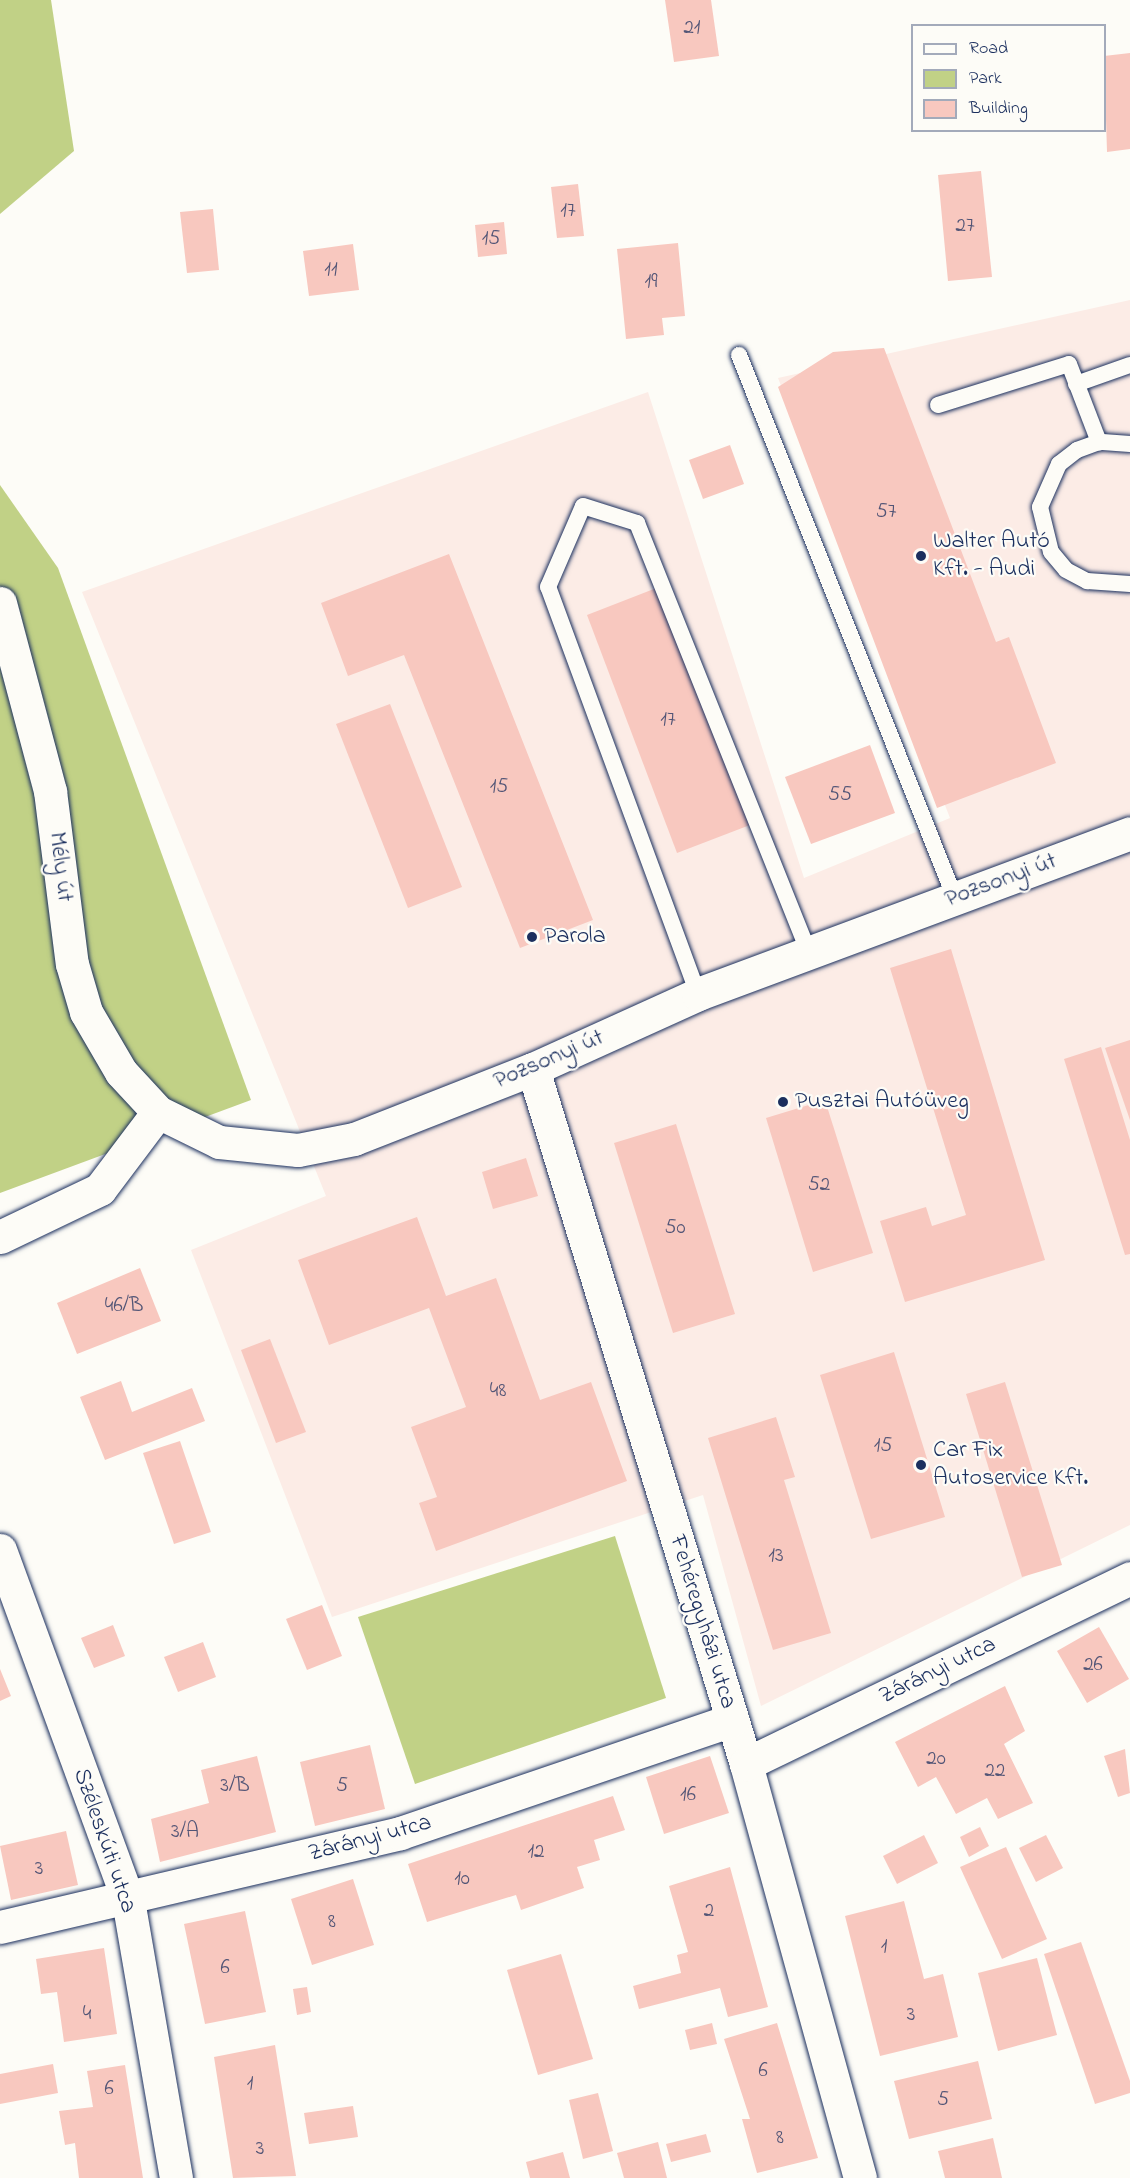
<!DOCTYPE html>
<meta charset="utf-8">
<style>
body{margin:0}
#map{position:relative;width:1130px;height:2178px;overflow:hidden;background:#fdfcf7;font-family:"Indie Flower",sans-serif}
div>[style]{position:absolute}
.built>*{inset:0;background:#fcece6}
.green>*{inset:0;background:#c1d186}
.building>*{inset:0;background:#f8c8bf}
.roads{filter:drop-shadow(0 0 2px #1b2f5e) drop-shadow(0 0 2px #1b2f5e)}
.lane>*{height:16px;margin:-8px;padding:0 8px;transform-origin:8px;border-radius:8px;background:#fdfcf7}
.street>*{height:33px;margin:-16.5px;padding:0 16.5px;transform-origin:16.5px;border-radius:16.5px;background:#fdfcf7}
.secondary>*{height:33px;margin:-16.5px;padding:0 16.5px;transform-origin:16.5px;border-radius:16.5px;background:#fdfcf7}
.dots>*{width:16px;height:16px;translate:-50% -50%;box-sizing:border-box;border:3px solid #fdfcf7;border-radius:50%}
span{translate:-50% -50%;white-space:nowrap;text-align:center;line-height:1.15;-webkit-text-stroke:4.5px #fdfcf7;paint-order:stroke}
.number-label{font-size:21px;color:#525576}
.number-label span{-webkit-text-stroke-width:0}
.poi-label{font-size:24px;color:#1b2f5e}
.left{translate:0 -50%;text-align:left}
.street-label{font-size:24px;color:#1b2f5e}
.legend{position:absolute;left:911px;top:24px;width:195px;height:108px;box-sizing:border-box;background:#fdfcf7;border:2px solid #a3aaba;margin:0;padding:8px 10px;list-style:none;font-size:18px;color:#1b2f5e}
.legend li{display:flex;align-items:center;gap:12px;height:30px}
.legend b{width:30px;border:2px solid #a3aaba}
</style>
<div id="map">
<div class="built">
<i style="clip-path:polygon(1130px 300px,1130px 1525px,761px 1706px,703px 1495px,332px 1617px,191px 1250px,326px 1196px,82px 592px,648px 392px,804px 878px,950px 818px,778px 378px)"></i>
</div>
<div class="green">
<i style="clip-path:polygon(0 0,51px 0,74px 151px,0 214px)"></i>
<i style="clip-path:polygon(0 485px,58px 568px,251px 1100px,0 1193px)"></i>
<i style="clip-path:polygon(615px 1536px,666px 1698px,415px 1784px,358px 1617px)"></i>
</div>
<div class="building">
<i style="clip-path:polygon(665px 0,711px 0,719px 56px,674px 62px)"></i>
<i style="clip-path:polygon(1130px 53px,1130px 149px,1107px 152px,1104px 56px)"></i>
<i style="clip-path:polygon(981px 171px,992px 277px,948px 281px,938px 175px)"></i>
<i style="clip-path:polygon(578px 184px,584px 236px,557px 238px,551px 187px)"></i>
<i style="clip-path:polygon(213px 209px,219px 270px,187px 273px,180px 212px)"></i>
<i style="clip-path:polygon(504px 222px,507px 254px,478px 257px,475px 225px)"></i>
<i style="clip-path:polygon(678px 243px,685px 316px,662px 318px,664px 335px,626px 339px,617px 249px)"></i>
<i style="clip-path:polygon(353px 244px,359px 290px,309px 296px,303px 251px)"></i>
<i style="clip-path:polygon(884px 348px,996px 642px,1009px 637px,1056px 763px,937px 808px,778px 387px,833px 352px)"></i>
<i style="clip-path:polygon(730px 445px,744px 484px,703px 499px,689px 460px)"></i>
<i style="clip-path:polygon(449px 554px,593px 920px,520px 948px,404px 655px,348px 676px,321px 603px)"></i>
<i style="clip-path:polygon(659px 587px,750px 825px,677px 853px,587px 615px)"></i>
<i style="clip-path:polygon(390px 704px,462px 887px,408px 908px,336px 724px)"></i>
<i style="clip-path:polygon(870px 745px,895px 813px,811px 844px,785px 777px)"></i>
<i style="clip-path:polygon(951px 949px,1045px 1260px,905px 1302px,880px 1221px,926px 1207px,932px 1226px,966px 1215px,890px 968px)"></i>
<i style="clip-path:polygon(1130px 1040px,1130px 1120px,1105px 1048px)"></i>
<i style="clip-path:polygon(1101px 1047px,1130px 1140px,1130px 1254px,1125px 1255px,1064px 1059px)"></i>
<i style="clip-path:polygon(825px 1100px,873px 1253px,813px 1272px,766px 1118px)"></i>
<i style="clip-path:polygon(676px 1124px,735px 1314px,673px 1333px,614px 1143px)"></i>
<i style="clip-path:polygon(526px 1158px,538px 1196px,493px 1209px,482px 1172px)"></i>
<i style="clip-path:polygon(417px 1217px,446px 1296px,496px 1278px,540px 1400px,591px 1382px,627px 1481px,436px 1551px,419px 1503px,437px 1497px,411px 1427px,466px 1407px,429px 1308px,329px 1345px,298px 1260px)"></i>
<i style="clip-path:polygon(140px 1268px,161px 1321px,77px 1354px,57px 1303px)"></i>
<i style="clip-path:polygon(270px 1339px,306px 1432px,276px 1443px,241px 1350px)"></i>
<i style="clip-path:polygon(894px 1352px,945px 1517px,871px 1539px,820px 1375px)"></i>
<i style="clip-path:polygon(121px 1381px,132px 1412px,192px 1388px,205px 1421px,105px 1460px,80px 1397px)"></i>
<i style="clip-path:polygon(1005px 1382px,1062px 1565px,1022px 1577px,966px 1394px)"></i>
<i style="clip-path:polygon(776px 1417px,795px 1477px,784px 1480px,831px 1633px,773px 1650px,708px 1438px)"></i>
<i style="clip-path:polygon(180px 1441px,211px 1532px,174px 1544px,143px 1453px)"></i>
<i style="clip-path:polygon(322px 1605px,342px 1656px,307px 1670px,286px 1619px)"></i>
<i style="clip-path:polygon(113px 1625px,125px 1656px,94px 1668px,81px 1638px)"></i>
<i style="clip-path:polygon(1099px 1627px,1129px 1679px,1087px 1703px,1057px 1651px)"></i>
<i style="clip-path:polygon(203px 1642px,216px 1677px,178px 1692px,164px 1657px)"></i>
<i style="clip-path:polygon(0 1669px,11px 1696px,0 1701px)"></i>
<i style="clip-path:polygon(1005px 1686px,1025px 1731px,1004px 1744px,1033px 1803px,998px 1819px,987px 1798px,956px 1814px,936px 1777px,918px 1787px,895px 1742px)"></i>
<i style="clip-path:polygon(370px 1745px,385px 1809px,315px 1826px,300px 1762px)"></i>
<i style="clip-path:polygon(1125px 1749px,1130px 1793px,1118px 1797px,1104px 1756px)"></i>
<i style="clip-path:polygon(257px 1756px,276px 1832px,160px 1862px,151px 1819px,209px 1803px,201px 1770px)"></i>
<i style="clip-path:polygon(710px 1756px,729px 1813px,664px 1834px,646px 1777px)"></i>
<i style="clip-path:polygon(613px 1796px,625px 1830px,594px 1840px,600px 1860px,577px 1867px,584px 1888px,521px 1910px,516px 1895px,427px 1922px,408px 1864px)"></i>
<i style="clip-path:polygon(980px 1827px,989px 1846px,969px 1857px,960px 1837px)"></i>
<i style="clip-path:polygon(66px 1831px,78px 1885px,11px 1900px,0 1846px)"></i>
<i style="clip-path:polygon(924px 1835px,938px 1863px,897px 1884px,883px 1856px)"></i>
<i style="clip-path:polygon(1046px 1835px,1063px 1868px,1036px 1882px,1019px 1848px)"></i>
<i style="clip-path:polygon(1006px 1847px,1047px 1939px,1002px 1959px,960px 1867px)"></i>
<i style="clip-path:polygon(730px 1867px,768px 2007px,728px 2017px,720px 1988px,639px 2009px,633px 1986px,681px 1973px,677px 1955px,688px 1952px,669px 1886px)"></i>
<i style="clip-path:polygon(353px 1879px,374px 1945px,312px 1965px,291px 1899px)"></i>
<i style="clip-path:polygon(904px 1901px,924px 1979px,943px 1974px,958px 2037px,880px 2056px,845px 1916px)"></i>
<i style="clip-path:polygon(245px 1911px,266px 2012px,205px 2024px,184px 1924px)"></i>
<i style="clip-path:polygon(1081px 1942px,1130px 2081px,1130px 2093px,1095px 2104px,1044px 1954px)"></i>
<i style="clip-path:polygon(104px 1948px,117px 2034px,64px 2042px,57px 1992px,41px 1994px,36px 1959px)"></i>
<i style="clip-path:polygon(561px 1954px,593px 2059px,538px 2075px,507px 1970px)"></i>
<i style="clip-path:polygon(1037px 1958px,1057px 2035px,998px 2051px,978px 1973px)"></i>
<i style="clip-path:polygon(307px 1987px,311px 2012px,297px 2015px,293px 1989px)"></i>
<i style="clip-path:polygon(712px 2023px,717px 2044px,690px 2050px,685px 2030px)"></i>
<i style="clip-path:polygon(777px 2023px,818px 2158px,757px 2173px,742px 2119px,750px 2119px,724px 2039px)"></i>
<i style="clip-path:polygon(275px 2045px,296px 2176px,233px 2178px,214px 2057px)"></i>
<i style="clip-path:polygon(978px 2061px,992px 2119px,909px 2139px,894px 2081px)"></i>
<i style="clip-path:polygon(53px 2064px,58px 2093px,0 2104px,0 2074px)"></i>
<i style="clip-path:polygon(125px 2065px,143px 2178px,79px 2178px,75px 2143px,65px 2145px,59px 2111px,93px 2107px,87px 2071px)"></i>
<i style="clip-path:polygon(598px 2093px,613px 2151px,583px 2159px,569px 2100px)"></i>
<i style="clip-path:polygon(353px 2106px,358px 2137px,309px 2144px,304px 2113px)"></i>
<i style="clip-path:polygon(706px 2134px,711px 2152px,671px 2162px,666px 2144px)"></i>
<i style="clip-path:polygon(993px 2138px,1002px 2178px,945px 2178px,938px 2151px)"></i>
<i style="clip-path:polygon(658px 2142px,667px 2178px,624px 2178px,617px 2153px)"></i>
<i style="clip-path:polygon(563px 2152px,570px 2178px,530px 2178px,526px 2162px)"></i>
</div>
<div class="roads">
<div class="lane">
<i style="left:739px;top:355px;width:584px;rotate:68.31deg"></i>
<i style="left:1076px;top:384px;width:57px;rotate:-19.4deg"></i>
<i style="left:938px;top:405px;width:137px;rotate:-17.4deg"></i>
<i style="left:1069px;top:364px;width:84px;rotate:69deg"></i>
<i style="left:1130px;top:444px;width:31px;rotate:-176deg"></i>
<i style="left:1099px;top:442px;width:23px;rotate:160deg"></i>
<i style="left:1077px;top:450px;width:23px;rotate:142deg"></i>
<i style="left:1059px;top:464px;width:47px;rotate:113.8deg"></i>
<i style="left:1040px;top:507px;width:46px;rotate:76.3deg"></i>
<i style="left:1051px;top:552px;width:23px;rotate:50deg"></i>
<i style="left:1066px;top:570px;width:24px;rotate:28deg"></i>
<i style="left:1087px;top:581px;width:43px;rotate:4deg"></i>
<i style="left:698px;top:994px;width:434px;rotate:-110.2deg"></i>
<i style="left:548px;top:587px;width:88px;rotate:-66.6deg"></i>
<i style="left:583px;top:506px;width:57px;rotate:17.5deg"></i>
<i style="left:637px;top:523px;width:461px;rotate:68.2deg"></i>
</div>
<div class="street">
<i style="left:533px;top:1069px;width:727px;rotate:72.96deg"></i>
<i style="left:746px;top:1764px;width:429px;rotate:74.6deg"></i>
<i style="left:0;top:1550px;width:373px;rotate:69.9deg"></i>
<i style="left:128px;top:1900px;width:282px;rotate:80.2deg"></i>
<i style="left:746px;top:1764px;width:427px;rotate:-25.8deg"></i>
<i style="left:0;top:1927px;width:411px;rotate:-13.2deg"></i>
<i style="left:400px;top:1833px;width:351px;rotate:-18.8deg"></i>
</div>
<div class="secondary">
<i style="left:0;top:603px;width:195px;rotate:75.1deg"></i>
<i style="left:50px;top:791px;width:174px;rotate:82.8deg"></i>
<i style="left:72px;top:964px;width:50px;rotate:73.7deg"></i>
<i style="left:86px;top:1012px;width:69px;rotate:59.7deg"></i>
<i style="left:121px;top:1072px;width:54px;rotate:47.2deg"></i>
<i style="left:158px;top:1112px;width:68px;rotate:26.2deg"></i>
<i style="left:219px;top:1142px;width:79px;rotate:5.8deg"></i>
<i style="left:298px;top:1150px;width:57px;rotate:-11.1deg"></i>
<i style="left:354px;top:1139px;width:192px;rotate:-21.4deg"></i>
<i style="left:533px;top:1069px;width:181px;rotate:-24.4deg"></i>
<i style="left:698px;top:994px;width:461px;rotate:-20.4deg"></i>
<i style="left:0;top:1237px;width:111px;rotate:-25.6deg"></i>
<i style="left:100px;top:1189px;width:96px;rotate:-53deg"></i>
</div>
</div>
<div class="dots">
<i style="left:921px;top:556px;background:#1b2f5e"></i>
<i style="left:532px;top:937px;background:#1b2f5e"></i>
<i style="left:783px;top:1102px;background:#1b2f5e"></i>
<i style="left:921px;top:1465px;background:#1b2f5e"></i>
</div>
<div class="number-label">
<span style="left:692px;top:28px">21</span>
<span style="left:568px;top:211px">17</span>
<span style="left:965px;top:226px">27</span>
<span style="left:491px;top:239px">15</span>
<span style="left:331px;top:270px">11</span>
<span style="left:651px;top:282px">19</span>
<span style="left:886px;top:512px">57</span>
<span style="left:668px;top:720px">17</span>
<span style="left:499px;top:787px">15</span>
<span style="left:840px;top:795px">55</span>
<span style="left:819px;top:1185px">52</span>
<span style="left:675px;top:1228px">50</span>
<span style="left:124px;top:1306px">46/B</span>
<span style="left:498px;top:1391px">48</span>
<span style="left:883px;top:1446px">15</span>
<span style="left:776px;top:1556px">13</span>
<span style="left:1093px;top:1665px">26</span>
<span style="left:936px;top:1759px">20</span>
<span style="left:995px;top:1771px">22</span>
<span style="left:235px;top:1786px">3/B</span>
<span style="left:342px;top:1786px">5</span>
<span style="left:688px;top:1795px">16</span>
<span style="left:185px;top:1832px">3/A</span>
<span style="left:536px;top:1852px">12</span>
<span style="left:39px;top:1869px">3</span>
<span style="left:462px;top:1879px">10</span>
<span style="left:709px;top:1911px">2</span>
<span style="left:332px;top:1922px">8</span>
<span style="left:884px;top:1947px">1</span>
<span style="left:225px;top:1968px">6</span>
<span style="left:87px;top:2014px">4</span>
<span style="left:911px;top:2015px">3</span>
<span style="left:763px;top:2071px">6</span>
<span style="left:250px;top:2084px">1</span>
<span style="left:109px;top:2089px">6</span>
<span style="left:943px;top:2100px">5</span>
<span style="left:780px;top:2138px">8</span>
<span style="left:260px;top:2149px">3</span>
</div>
<div class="poi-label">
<span class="left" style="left:933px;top:556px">Walter Autó<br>Kft. - Audi</span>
<span class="left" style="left:544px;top:937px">Parola</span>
<span class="left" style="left:795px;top:1102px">Pusztai Autóüveg</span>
<span class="left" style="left:933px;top:1465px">Car Fix<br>Autoservice Kft.</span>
</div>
<div class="street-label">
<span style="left:60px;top:867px;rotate:83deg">Mély út</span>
<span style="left:1001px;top:881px;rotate:-20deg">Pozsonyi út</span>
<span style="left:549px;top:1060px;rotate:-23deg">Pozsonyi út</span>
<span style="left:702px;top:1622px;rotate:73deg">Fehéregyházi utca</span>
<span style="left:938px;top:1671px;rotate:-26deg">Zárányi utca</span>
<span style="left:370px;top:1839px;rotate:-15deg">Zárányi utca</span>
<span style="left:104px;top:1841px;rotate:71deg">Széleskúti utca</span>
</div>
<ul class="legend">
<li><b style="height:8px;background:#fdfcf7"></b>Road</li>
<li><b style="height:16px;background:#c1d186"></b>Park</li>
<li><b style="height:16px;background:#f8c8bf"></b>Building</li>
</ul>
</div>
